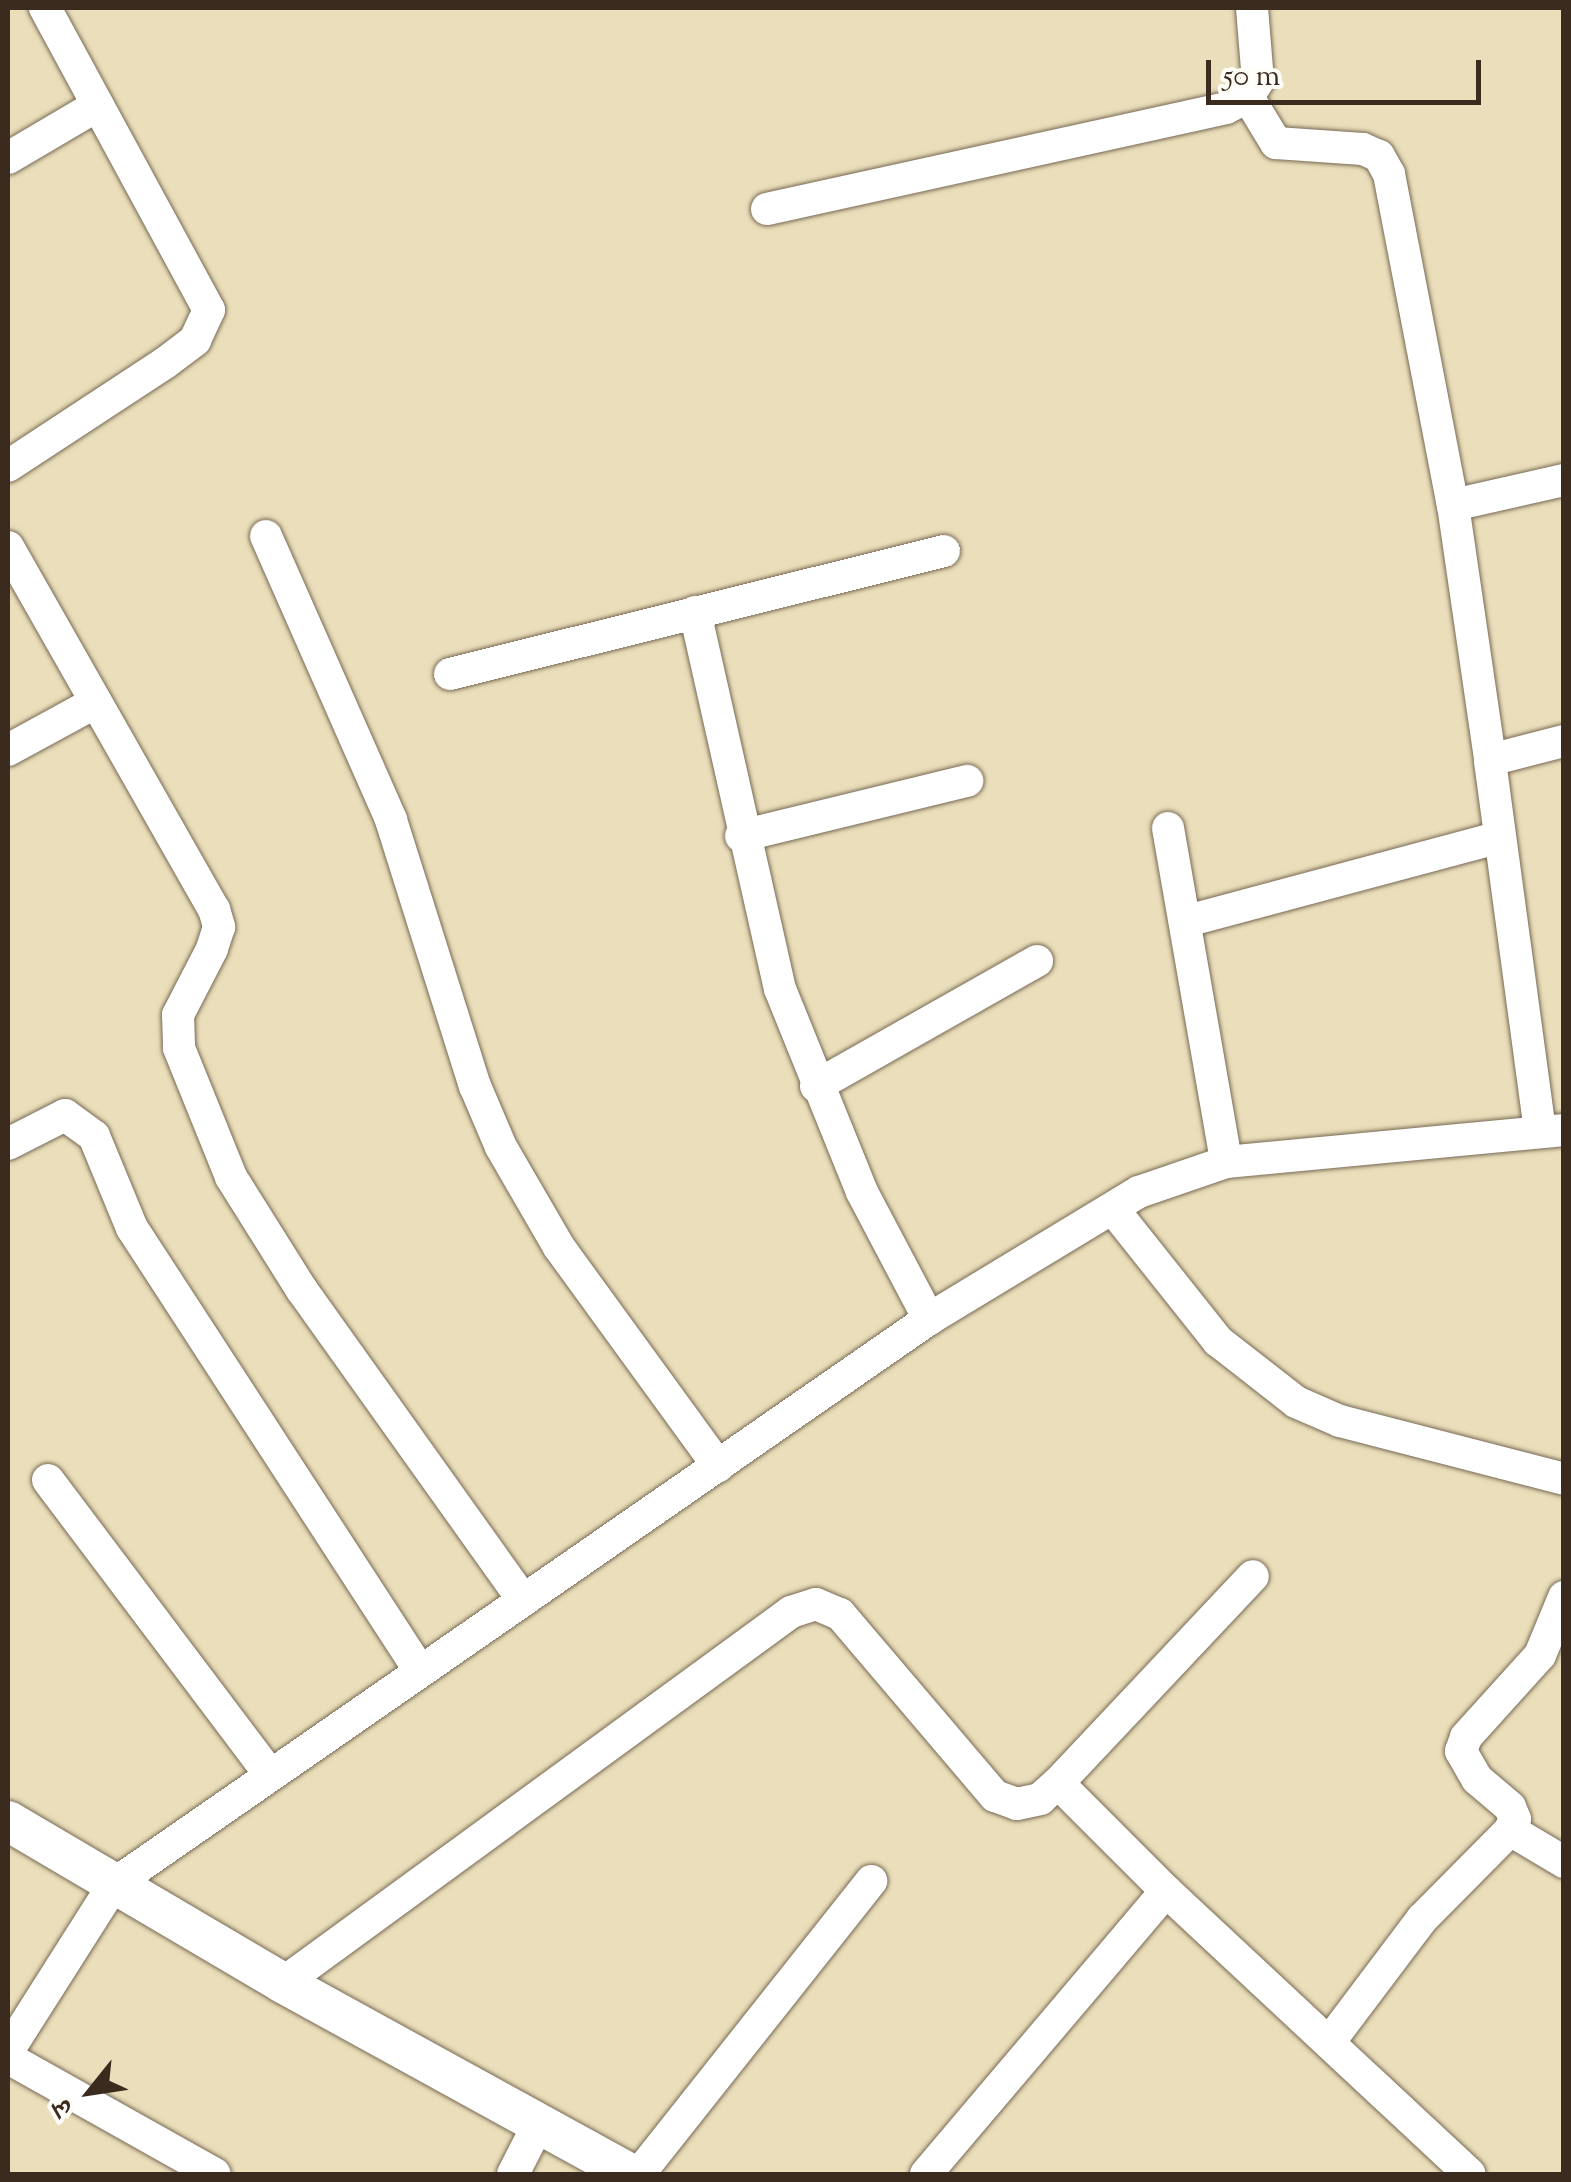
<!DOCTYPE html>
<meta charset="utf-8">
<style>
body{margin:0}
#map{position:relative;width:1571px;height:2182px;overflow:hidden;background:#eadfba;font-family:"Sorts Mill Goudy","Noto Serif Devanagari",serif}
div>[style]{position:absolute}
.roads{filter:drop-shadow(0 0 2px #786955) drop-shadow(0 0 2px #786955)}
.minor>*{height:32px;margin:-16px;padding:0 16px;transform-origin:16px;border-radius:16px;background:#fff}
.tertiary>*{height:40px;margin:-20px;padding:0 20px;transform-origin:20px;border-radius:20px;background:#fff}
span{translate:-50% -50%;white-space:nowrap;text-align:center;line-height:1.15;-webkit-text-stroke:9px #fdfcf7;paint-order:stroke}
.frame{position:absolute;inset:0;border:10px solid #3b2a1e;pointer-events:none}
.north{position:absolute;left:40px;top:2042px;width:100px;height:100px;-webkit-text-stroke:8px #fdfcf7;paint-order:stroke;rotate:240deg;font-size:28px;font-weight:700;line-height:40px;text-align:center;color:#3b2a1e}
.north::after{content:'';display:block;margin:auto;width:35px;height:45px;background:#3b2a1e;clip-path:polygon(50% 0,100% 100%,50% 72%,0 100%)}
.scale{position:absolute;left:1206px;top:60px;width:275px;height:45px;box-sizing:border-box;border:5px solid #3b2a1e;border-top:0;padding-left:12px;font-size:30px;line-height:35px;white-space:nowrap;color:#3b2a1e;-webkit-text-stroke:8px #fdfcf7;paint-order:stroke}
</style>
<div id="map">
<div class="roads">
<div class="minor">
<i style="left:1248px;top:97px;width:54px;rotate:58.7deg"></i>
<i style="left:1276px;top:143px;width:87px;rotate:3.9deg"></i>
<i style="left:1363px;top:149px;width:17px;rotate:24deg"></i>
<i style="left:1379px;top:156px;width:21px;rotate:61deg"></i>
<i style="left:1389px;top:174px;width:337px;rotate:79.1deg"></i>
<i style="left:1453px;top:505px;width:258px;rotate:81.7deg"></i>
<i style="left:8px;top:158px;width:104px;rotate:-30.5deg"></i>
<i style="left:767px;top:209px;width:470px;rotate:-12.4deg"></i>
<i style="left:1226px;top:108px;width:25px;rotate:-27deg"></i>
<i style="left:1248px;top:97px;width:19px;rotate:-58deg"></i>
<i style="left:1258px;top:81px;width:73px;rotate:-94.7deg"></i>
<i style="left:8px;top:466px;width:188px;rotate:-33.3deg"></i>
<i style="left:165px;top:363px;width:38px;rotate:-37deg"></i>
<i style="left:195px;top:340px;width:33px;rotate:-65deg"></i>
<i style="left:209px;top:310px;width:344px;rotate:-118.5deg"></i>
<i style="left:1453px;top:505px;width:114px;rotate:-12.7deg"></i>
<i style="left:266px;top:536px;width:310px;rotate:66.2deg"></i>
<i style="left:391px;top:820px;width:279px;rotate:72.5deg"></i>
<i style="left:475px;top:1086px;width:66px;rotate:66.9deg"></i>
<i style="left:501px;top:1147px;width:116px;rotate:59.9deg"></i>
<i style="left:559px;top:1247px;width:271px;rotate:54deg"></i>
<i style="left:8px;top:547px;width:417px;rotate:60.4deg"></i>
<i style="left:214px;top:909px;width:19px;rotate:74deg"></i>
<i style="left:219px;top:927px;width:23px;rotate:108deg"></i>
<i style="left:212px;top:949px;width:74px;rotate:117.3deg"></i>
<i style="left:178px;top:1015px;width:33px;rotate:88deg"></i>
<i style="left:179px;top:1048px;width:139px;rotate:68deg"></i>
<i style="left:231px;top:1177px;width:133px;rotate:57.9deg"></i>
<i style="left:302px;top:1290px;width:381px;rotate:54.5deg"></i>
<i style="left:695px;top:612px;width:386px;rotate:77.3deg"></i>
<i style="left:780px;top:989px;width:219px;rotate:68deg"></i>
<i style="left:862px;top:1192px;width:144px;rotate:62.2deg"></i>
<i style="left:450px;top:674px;width:509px;rotate:-13.98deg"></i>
<i style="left:8px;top:750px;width:100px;rotate:-28.6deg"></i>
<i style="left:1168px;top:828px;width:339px;rotate:80.1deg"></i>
<i style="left:741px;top:836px;width:233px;rotate:-13.7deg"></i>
<i style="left:1187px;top:921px;width:321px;rotate:-15deg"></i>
<i style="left:816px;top:1086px;width:254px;rotate:-29.5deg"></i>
<i style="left:1540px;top:1131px;width:374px;rotate:-97.7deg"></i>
<i style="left:1490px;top:760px;width:76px;rotate:-14.4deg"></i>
<i style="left:8px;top:1144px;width:64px;rotate:-27deg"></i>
<i style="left:65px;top:1115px;width:36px;rotate:36deg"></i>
<i style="left:94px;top:1136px;width:100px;rotate:67.6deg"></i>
<i style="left:132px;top:1228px;width:528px;rotate:56.97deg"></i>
<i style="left:1113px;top:1209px;width:169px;rotate:51.5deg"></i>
<i style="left:1218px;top:1341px;width:99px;rotate:38deg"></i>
<i style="left:1296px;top:1402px;width:48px;rotate:23.4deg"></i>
<i style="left:1340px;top:1421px;width:231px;rotate:14.5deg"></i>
<i style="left:48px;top:1480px;width:367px;rotate:53deg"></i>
<i style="left:1058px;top:1783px;width:153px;rotate:45deg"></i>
<i style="left:1510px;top:1830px;width:63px;rotate:30.7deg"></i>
<i style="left:283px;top:1983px;width:629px;rotate:-36.14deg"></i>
<i style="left:791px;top:1612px;width:26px;rotate:-18deg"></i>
<i style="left:816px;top:1604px;width:26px;rotate:23deg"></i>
<i style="left:840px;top:1614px;width:239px;rotate:49.6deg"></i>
<i style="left:995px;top:1796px;width:23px;rotate:20deg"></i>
<i style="left:1017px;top:1804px;width:24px;rotate:-12deg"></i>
<i style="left:1040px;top:1799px;width:24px;rotate:-42deg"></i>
<i style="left:1058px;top:1783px;width:284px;rotate:-46.7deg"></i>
<i style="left:1330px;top:2041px;width:153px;rotate:-53deg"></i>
<i style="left:1422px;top:1919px;width:125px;rotate:-45.3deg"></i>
<i style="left:1510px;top:1830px;width:12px;rotate:-66deg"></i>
<i style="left:1515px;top:1819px;width:13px;rotate:-113deg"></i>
<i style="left:1510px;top:1807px;width:43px;rotate:-139.7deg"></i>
<i style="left:1477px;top:1779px;width:32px;rotate:-120deg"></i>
<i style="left:1461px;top:1751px;width:15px;rotate:-70deg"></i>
<i style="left:1466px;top:1737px;width:110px;rotate:-47.9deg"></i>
<i style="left:1540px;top:1655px;width:63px;rotate:-67.5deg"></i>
<i style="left:8px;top:2051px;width:198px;rotate:-57.6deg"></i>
<i style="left:114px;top:1884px;width:992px;rotate:-34.73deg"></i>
<i style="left:929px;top:1319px;width:245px;rotate:-31.2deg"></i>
<i style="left:1139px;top:1192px;width:92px;rotate:-19deg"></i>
<i style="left:1226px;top:1162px;width:340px;rotate:-5.4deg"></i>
<i style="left:8px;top:2058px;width:237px;rotate:29.3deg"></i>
<i style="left:513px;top:2174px;width:57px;rotate:-63deg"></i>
<i style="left:639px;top:2174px;width:374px;rotate:-51.6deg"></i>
<i style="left:926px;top:2174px;width:371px;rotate:-49.7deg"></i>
<i style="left:1166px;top:1891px;width:415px;rotate:43deg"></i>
</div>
<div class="tertiary">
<i style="left:8px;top:1821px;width:319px;rotate:30.5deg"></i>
<i style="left:283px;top:1983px;width:397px;rotate:28.8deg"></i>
</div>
</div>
<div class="frame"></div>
<div class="north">उ</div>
<div class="scale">50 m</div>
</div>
